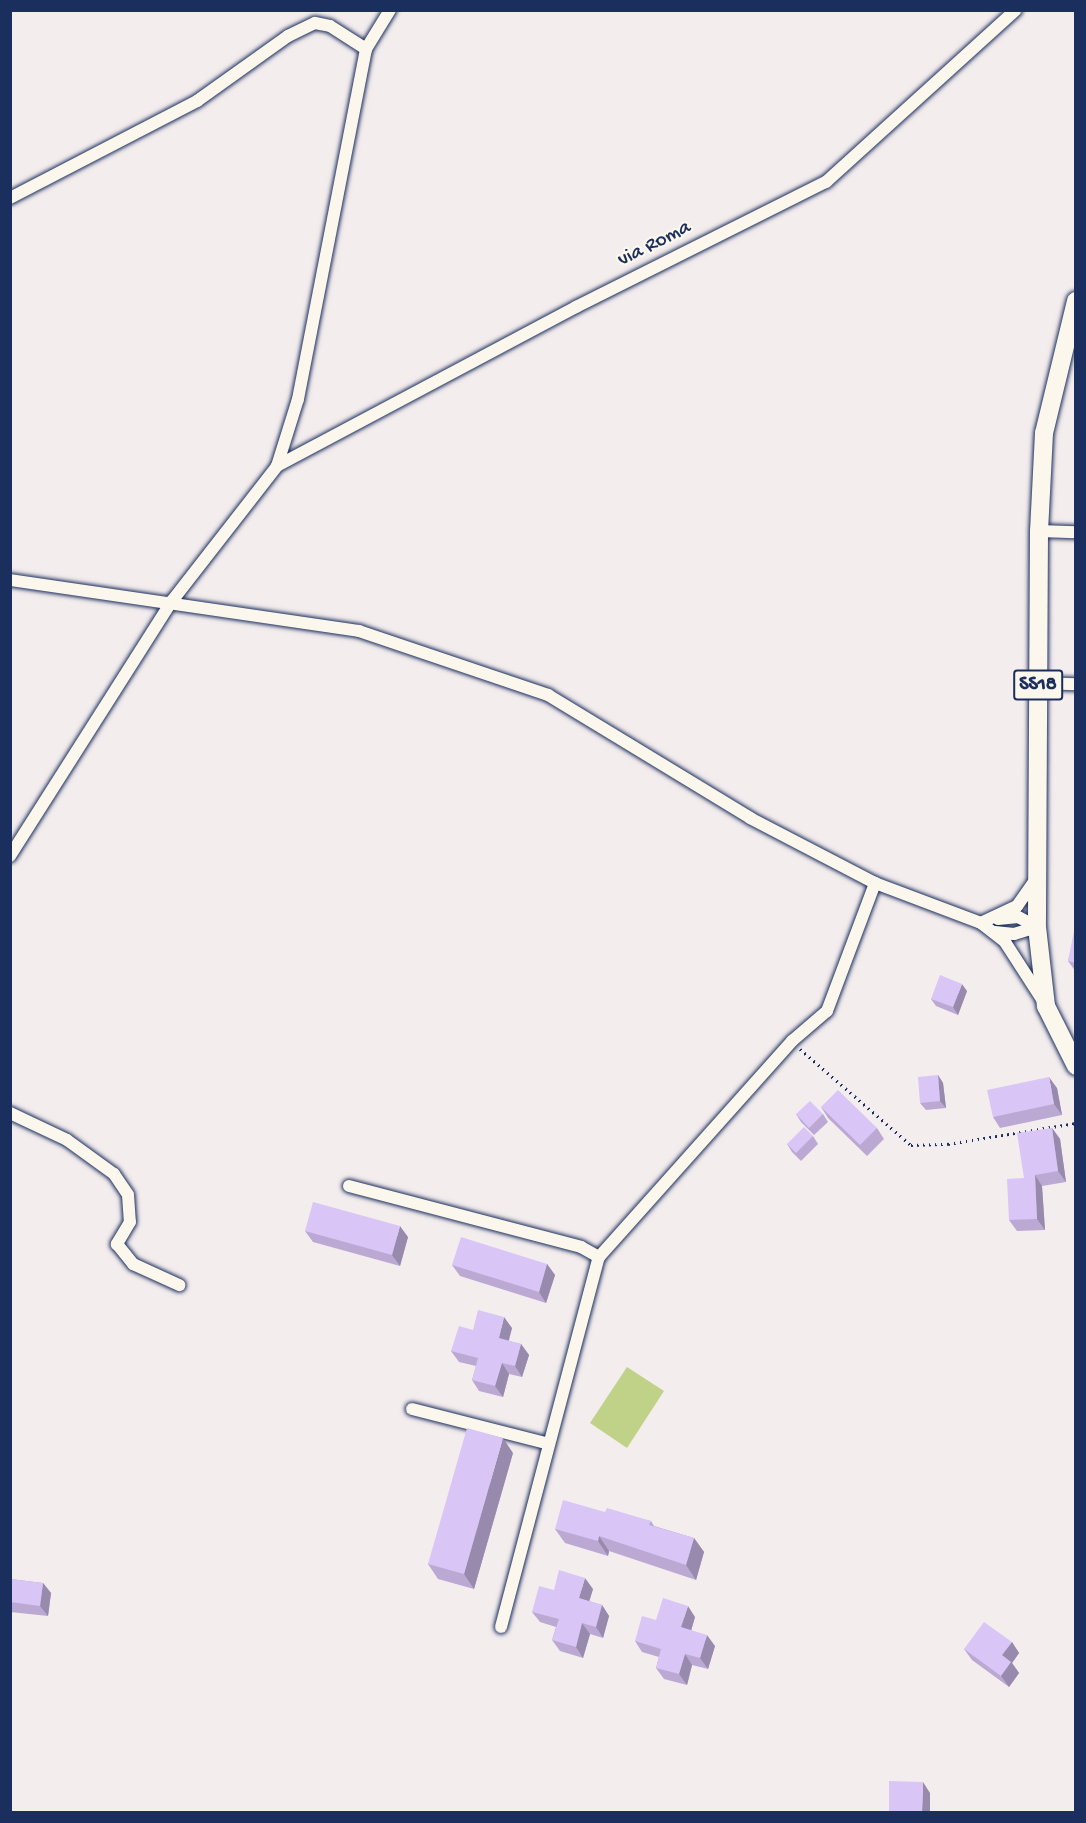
<!DOCTYPE html>
<style>
body{margin:0}
#map{position:relative;width:1086px;height:1823px;overflow:hidden;background:#f4edee;font-family:"Gochi Hand",sans-serif}
div>[style]{position:absolute}
.green>*{inset:0;background:#c0d287}
.path>*{height:3px;margin-top:-1.5px;transform-origin:0;background:repeating-linear-gradient(90deg,#1b2f5e 0 1.5px,transparent 0 6px)}
.roads{filter:drop-shadow(0 0 2px #1b2f5e) drop-shadow(0 0 2px #1b2f5e)}
.minor>*{height:12px;margin:-6px;padding:0 6px;transform-origin:6px;border-radius:6px;background:#fbf7ec}
.primary>*{height:18px;margin:-9px;padding:0 9px;transform-origin:9px;border-radius:9px;background:#fbf7ec}
.wall>*{inset:0;background:#bba9d4}
.shaded-wall>*{inset:0;background:#988aac}
.building>*{inset:0;background:#d9c5f6}
span{translate:-50% -50%;white-space:nowrap;text-align:center;line-height:1.15;-webkit-text-stroke:4.5px #fbf7ec;paint-order:stroke}
.shield-label span{padding:2px 4px;background:#fbf7ec;border:2px solid;border-radius:4px;-webkit-text-stroke-width:0}
.shield-label{font-size:20px;color:#1b2f5e;font-weight:700}
.street-label{font-size:21px;color:#1b2f5e}
.frame{position:absolute;inset:0;border:12px solid #1b2f5e;pointer-events:none}
</style>
<div id="map">
<div class="green">
<i style="clip-path:polygon(627px 1367px,664px 1391px,627px 1448px,590px 1423px)"></i>
</div>
<div class="path">
<i style="left:800px;top:1049px;width:147px;rotate:40.9deg"></i>
<i style="left:911px;top:1145px;width:37px;rotate:-2deg"></i>
<i style="left:948px;top:1144px;width:130px;rotate:-9.3deg"></i>
</div>
<div class="roads">
<div class="minor">
<i style="left:10px;top:198px;width:211px;rotate:-27.4deg"></i>
<i style="left:197px;top:101px;width:112px;rotate:-35.5deg"></i>
<i style="left:288px;top:36px;width:30px;rotate:-26deg"></i>
<i style="left:315px;top:23px;width:15px;rotate:11deg"></i>
<i style="left:330px;top:26px;width:43px;rotate:32.6deg"></i>
<i style="left:277px;top:466px;width:339px;rotate:-28deg"></i>
<i style="left:576px;top:307px;width:280px;rotate:-26.6deg"></i>
<i style="left:826px;top:182px;width:256px;rotate:-42.2deg"></i>
<i style="left:1039px;top:531px;width:37px;rotate:2deg"></i>
<i style="left:10px;top:580px;width:353px;rotate:8.3deg"></i>
<i style="left:359px;top:631px;width:200px;rotate:18.7deg"></i>
<i style="left:548px;top:695px;width:237px;rotate:31.3deg"></i>
<i style="left:750px;top:818px;width:141px;rotate:27.5deg"></i>
<i style="left:875px;top:883px;width:113px;rotate:20.7deg"></i>
<i style="left:1039px;top:683px;width:37px;rotate:2deg"></i>
<i style="left:10px;top:856px;width:302px;rotate:-57.6deg"></i>
<i style="left:172px;top:601px;width:171px;rotate:-52.1deg"></i>
<i style="left:277px;top:466px;width:70px;rotate:-72.6deg"></i>
<i style="left:298px;top:399px;width:357px;rotate:-79deg"></i>
<i style="left:366px;top:49px;width:46px;rotate:-58.4deg"></i>
<i style="left:1036px;top:879px;width:33px;rotate:125deg"></i>
<i style="left:1017px;top:906px;width:40px;rotate:155deg"></i>
<i style="left:981px;top:923px;width:31px;rotate:38deg"></i>
<i style="left:1005px;top:942px;width:70px;rotate:57.2deg"></i>
<i style="left:995px;top:932px;width:19px;rotate:6deg"></i>
<i style="left:1014px;top:934px;width:24px;rotate:-17deg"></i>
<i style="left:1037px;top:927px;width:21px;rotate:-152deg"></i>
<i style="left:1018px;top:917px;width:20px;rotate:174deg"></i>
<i style="left:10px;top:1113px;width:63px;rotate:25.3deg"></i>
<i style="left:67px;top:1140px;width:58px;rotate:35.9deg"></i>
<i style="left:114px;top:1174px;width:25px;rotate:56deg"></i>
<i style="left:128px;top:1195px;width:27px;rotate:86deg"></i>
<i style="left:130px;top:1222px;width:26px;rotate:121deg"></i>
<i style="left:117px;top:1244px;width:26px;rotate:51deg"></i>
<i style="left:133px;top:1264px;width:51px;rotate:24.5deg"></i>
<i style="left:349px;top:1186px;width:240px;rotate:14.7deg"></i>
<i style="left:581px;top:1247px;width:21px;rotate:29deg"></i>
<i style="left:412px;top:1409px;width:141px;rotate:14.3deg"></i>
<i style="left:501px;top:1627px;width:383px;rotate:-75.2deg"></i>
<i style="left:599px;top:1257px;width:290px;rotate:-48.2deg"></i>
<i style="left:792px;top:1041px;width:46px;rotate:-40.6deg"></i>
<i style="left:827px;top:1011px;width:137px;rotate:-69.4deg"></i>
</div>
<div class="primary">
<i style="left:1076px;top:301px;width:136px;rotate:103.6deg"></i>
<i style="left:1044px;top:433px;width:98px;rotate:92.9deg"></i>
<i style="left:1039px;top:531px;width:396px;rotate:90.3deg"></i>
<i style="left:1037px;top:927px;width:80px;rotate:83.5deg"></i>
<i style="left:1046px;top:1006px;width:67px;rotate:63.4deg"></i>
</div>
</div>
<div class="wall">
<i style="clip-path:polygon(1076px 931px,1076px 972px,1068px 961px)"></i>
<i style="clip-path:polygon(967px 991px,958px 1015px,936px 1006px,931px 999px)"></i>
<i style="clip-path:polygon(938px 1075px,943px 1083px,946px 1108px,926px 1110px,920px 1103px)"></i>
<i style="clip-path:polygon(1057px 1088px,1062px 1115px,1000px 1128px,993px 1117px)"></i>
<i style="clip-path:polygon(821px 1107px,877px 1128px,884px 1139px,867px 1156px,828px 1118px)"></i>
<i style="clip-path:polygon(796px 1114px,823px 1114px,828px 1122px,814px 1135px,801px 1122px)"></i>
<i style="clip-path:polygon(1052px 1128px,1060px 1139px,1066px 1182px,1042px 1186px,1045px 1230px,1017px 1231px,1009px 1220px,1024px 1178px)"></i>
<i style="clip-path:polygon(813px 1136px,818px 1144px,801px 1161px,792px 1152px,787px 1144px)"></i>
<i style="clip-path:polygon(305px 1231px,408px 1237px,400px 1266px,313px 1242px)"></i>
<i style="clip-path:polygon(547px 1264px,555px 1275px,546px 1303px,460px 1276px,452px 1265px)"></i>
<i style="clip-path:polygon(512px 1328px,509px 1341px,521px 1344px,529px 1355px,522px 1377px,509px 1374px,503px 1397px,479px 1391px,472px 1380px,476px 1366px,459px 1362px,451px 1351px,473px 1330px)"></i>
<i style="clip-path:polygon(513px 1453px,474px 1589px,438px 1579px,428px 1564px)"></i>
<i style="clip-path:polygon(605px 1512px,651px 1521px,654px 1526px,694px 1538px,704px 1552px,696px 1580px,609px 1551px,608px 1556px,565px 1543px,555px 1529px)"></i>
<i style="clip-path:polygon(10px 1576px,11px 1579px,43px 1583px,51px 1593px,48px 1616px,10px 1612px)"></i>
<i style="clip-path:polygon(593px 1589px,589px 1601px,602px 1605px,609px 1616px,603px 1638px,590px 1634px,583px 1658px,560px 1651px,552px 1640px,556px 1627px,540px 1622px,532px 1612px,554px 1590px)"></i>
<i style="clip-path:polygon(695px 1617px,691px 1630px,715px 1646px,708px 1669px,692px 1665px,687px 1685px,664px 1679px,656px 1668px,659px 1657px,642px 1652px,635px 1641px,656px 1620px)"></i>
<i style="clip-path:polygon(1012px 1642px,1019px 1653px,1012px 1663px,1019px 1673px,1009px 1687px,972px 1660px,964px 1649px)"></i>
</div>
<div class="shaded-wall">
<i style="clip-path:polygon(962px 984px,967px 991px,958px 1015px,953px 1007px)"></i>
<i style="clip-path:polygon(938px 1075px,943px 1083px,946px 1108px,940px 1101px)"></i>
<i style="clip-path:polygon(1049px 1077px,1057px 1088px,1062px 1115px,1054px 1104px)"></i>
<i style="clip-path:polygon(1052px 1128px,1060px 1139px,1066px 1182px,1058px 1171px)"></i>
<i style="clip-path:polygon(1035px 1175px,1042px 1186px,1045px 1230px,1037px 1219px)"></i>
<i style="clip-path:polygon(400px 1226px,408px 1237px,400px 1266px,392px 1255px)"></i>
<i style="clip-path:polygon(547px 1264px,555px 1275px,546px 1303px,539px 1292px)"></i>
<i style="clip-path:polygon(504px 1317px,512px 1328px,506px 1349px,499px 1338px)"></i>
<i style="clip-path:polygon(521px 1344px,529px 1355px,522px 1377px,515px 1366px)"></i>
<i style="clip-path:polygon(502px 1363px,509px 1374px,503px 1397px,495px 1386px)"></i>
<i style="clip-path:polygon(503px 1438px,513px 1453px,474px 1589px,464px 1574px)"></i>
<i style="clip-path:polygon(599px 1536px,609px 1551px,608px 1556px,598px 1541px)"></i>
<i style="clip-path:polygon(694px 1538px,704px 1552px,696px 1580px,686px 1565px)"></i>
<i style="clip-path:polygon(585px 1578px,593px 1589px,587px 1609px,579px 1598px)"></i>
<i style="clip-path:polygon(43px 1583px,51px 1593px,48px 1616px,40px 1606px)"></i>
<i style="clip-path:polygon(602px 1605px,609px 1616px,603px 1638px,596px 1627px)"></i>
<i style="clip-path:polygon(688px 1606px,695px 1617px,689px 1638px,681px 1627px)"></i>
<i style="clip-path:polygon(582px 1623px,590px 1634px,583px 1658px,576px 1647px)"></i>
<i style="clip-path:polygon(707px 1635px,715px 1646px,708px 1669px,700px 1658px)"></i>
<i style="clip-path:polygon(1012px 1642px,1019px 1653px,1012px 1663px,1019px 1673px,1009px 1687px,1001px 1676px,1002px 1655px)"></i>
<i style="clip-path:polygon(685px 1654px,692px 1665px,687px 1685px,679px 1674px)"></i>
<i style="clip-path:polygon(923px 1782px,930px 1793px,930px 1812px,922px 1812px)"></i>
</div>
<div class="building">
<i style="clip-path:polygon(1074px 931px,1076px 931px,1076px 963px,1068px 961px)"></i>
<i style="clip-path:polygon(940px 975px,962px 984px,953px 1007px,931px 999px)"></i>
<i style="clip-path:polygon(938px 1075px,940px 1101px,920px 1103px,918px 1077px)"></i>
<i style="clip-path:polygon(1049px 1077px,1054px 1104px,993px 1117px,987px 1090px)"></i>
<i style="clip-path:polygon(838px 1090px,877px 1128px,860px 1145px,821px 1107px)"></i>
<i style="clip-path:polygon(810px 1101px,823px 1114px,809px 1128px,796px 1114px)"></i>
<i style="clip-path:polygon(804px 1127px,813px 1136px,796px 1153px,787px 1144px)"></i>
<i style="clip-path:polygon(1052px 1128px,1058px 1171px,1035px 1175px,1037px 1219px,1009px 1220px,1007px 1179px,1024px 1178px,1017px 1133px)"></i>
<i style="clip-path:polygon(313px 1202px,400px 1226px,392px 1255px,305px 1231px)"></i>
<i style="clip-path:polygon(461px 1237px,547px 1264px,539px 1292px,452px 1265px)"></i>
<i style="clip-path:polygon(478px 1310px,504px 1317px,499px 1338px,521px 1344px,515px 1366px,502px 1363px,495px 1386px,472px 1380px,478px 1358px,451px 1351px,459px 1326px,473px 1330px)"></i>
<i style="clip-path:polygon(467px 1428px,503px 1438px,464px 1574px,428px 1564px)"></i>
<i style="clip-path:polygon(563px 1500px,605px 1512px,607px 1508px,651px 1521px,649px 1525px,694px 1538px,686px 1565px,599px 1536px,598px 1541px,555px 1529px)"></i>
<i style="clip-path:polygon(559px 1570px,585px 1578px,579px 1598px,602px 1605px,596px 1627px,582px 1623px,576px 1647px,552px 1640px,559px 1619px,532px 1612px,539px 1586px,554px 1590px)"></i>
<i style="clip-path:polygon(10px 1579px,43px 1583px,40px 1606px,10px 1602px)"></i>
<i style="clip-path:polygon(663px 1598px,688px 1606px,681px 1627px,707px 1635px,700px 1658px,685px 1654px,679px 1674px,656px 1668px,661px 1649px,635px 1641px,642px 1616px,656px 1620px)"></i>
<i style="clip-path:polygon(984px 1622px,1012px 1642px,1002px 1655px,1011px 1662px,1001px 1676px,964px 1649px)"></i>
<i style="clip-path:polygon(889px 1781px,923px 1782px,922px 1812px,889px 1812px)"></i>
</div>
<div class="shield-label">
<span style="left:1038px;top:685px">SS18</span>
</div>
<div class="street-label">
<span style="left:655px;top:245px;rotate:-27deg">via Roma</span>
</div>
<div class="frame"></div>
</div>
